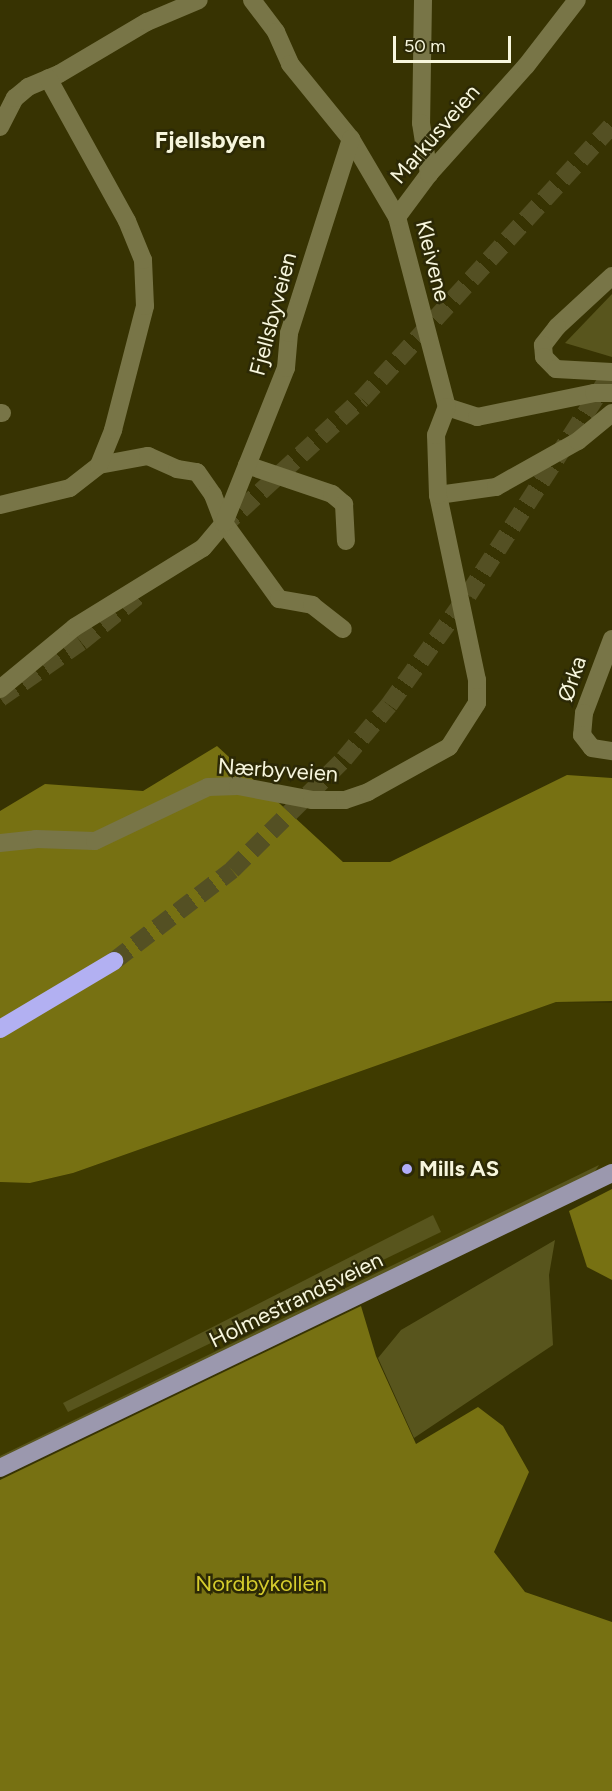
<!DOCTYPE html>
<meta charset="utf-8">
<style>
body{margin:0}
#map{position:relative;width:612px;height:1791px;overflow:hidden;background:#373302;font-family:Figtree,sans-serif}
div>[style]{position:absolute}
.built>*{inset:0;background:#3f3b00}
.green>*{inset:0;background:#58551d}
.forest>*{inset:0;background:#777112}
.highway-tunnel>*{height:18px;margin-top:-9px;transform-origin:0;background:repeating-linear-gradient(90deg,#545023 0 18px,transparent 0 27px)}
.minor>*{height:18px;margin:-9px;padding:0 9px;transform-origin:9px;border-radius:9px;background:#787547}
.major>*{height:18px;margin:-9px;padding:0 9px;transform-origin:9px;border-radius:9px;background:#9b98ae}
.highway>*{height:18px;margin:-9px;padding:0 9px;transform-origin:9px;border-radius:9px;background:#b2b0f2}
.dots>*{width:16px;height:16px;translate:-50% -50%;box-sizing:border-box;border:3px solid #2c2906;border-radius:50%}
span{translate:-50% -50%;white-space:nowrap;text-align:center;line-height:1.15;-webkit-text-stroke:5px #2c2906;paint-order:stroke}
.street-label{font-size:22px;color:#f7f6dd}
.poi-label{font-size:22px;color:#f7f6dd;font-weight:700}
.left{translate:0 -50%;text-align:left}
.park-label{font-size:22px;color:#d6cc2d}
.neighbourhood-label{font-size:24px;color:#f7f6dd;font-weight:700}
.scale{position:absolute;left:393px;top:36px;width:118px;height:27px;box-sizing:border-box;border:3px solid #f7f6dd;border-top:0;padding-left:8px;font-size:18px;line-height:21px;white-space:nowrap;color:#f7f6dd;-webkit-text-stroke:4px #2c2906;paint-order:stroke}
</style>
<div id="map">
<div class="built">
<i style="clip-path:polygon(556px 1002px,612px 1003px,612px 1172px,0 1468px,0 1182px,30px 1183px,73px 1173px)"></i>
</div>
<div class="green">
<i style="clip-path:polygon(612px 294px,612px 357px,565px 343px)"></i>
<i style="clip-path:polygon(599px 1165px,594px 1173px,0 1461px,0 1456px)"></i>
<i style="clip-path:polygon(433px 1215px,441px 1232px,68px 1412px,63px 1403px)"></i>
<i style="clip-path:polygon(555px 1240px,549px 1275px,553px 1345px,414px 1438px,378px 1358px,401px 1330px)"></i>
</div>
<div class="forest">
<i style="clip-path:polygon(217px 746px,343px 862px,390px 862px,567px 775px,612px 778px,612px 1001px,556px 1002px,73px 1173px,30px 1183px,0 1182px,0 811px,45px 784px,143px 791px)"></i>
<i style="clip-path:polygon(612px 1189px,612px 1280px,587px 1267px,569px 1211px)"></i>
<i style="clip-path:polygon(361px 1306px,376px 1356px,416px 1444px,478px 1407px,503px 1426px,529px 1472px,494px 1552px,525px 1592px,612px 1622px,612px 1791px,0 1791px,0 1480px)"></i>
</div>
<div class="highway-tunnel">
<i style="left:221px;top:528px;width:191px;rotate:-42.5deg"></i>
<i style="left:362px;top:399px;width:371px;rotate:-47.6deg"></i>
<i style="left:0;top:698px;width:98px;rotate:-34.7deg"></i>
<i style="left:81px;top:642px;width:75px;rotate:-39deg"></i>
<i style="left:114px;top:961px;width:149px;rotate:-37.6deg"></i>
<i style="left:232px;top:870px;width:158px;rotate:-44.7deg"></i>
<i style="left:344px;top:759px;width:70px;rotate:-50.2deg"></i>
<i style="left:389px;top:705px;width:135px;rotate:-54.3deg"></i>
<i style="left:468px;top:595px;width:265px;rotate:-57.1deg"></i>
</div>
<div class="minor">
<i style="left:252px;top:0;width:40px;rotate:53deg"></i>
<i style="left:276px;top:32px;width:35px;rotate:66deg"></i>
<i style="left:290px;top:64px;width:97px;rotate:50.9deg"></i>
<i style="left:351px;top:139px;width:91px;rotate:59.5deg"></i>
<i style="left:397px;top:217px;width:196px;rotate:75.3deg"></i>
<i style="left:447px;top:407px;width:32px;rotate:18deg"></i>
<i style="left:477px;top:417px;width:119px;rotate:-11.6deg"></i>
<i style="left:594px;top:393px;width:18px"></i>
<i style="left:423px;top:0;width:123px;rotate:90.9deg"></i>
<i style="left:421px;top:123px;width:52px;rotate:81.1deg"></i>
<i style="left:0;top:127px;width:33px;rotate:-63deg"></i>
<i style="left:15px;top:98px;width:17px;rotate:-40deg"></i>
<i style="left:28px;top:87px;width:34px;rotate:-23deg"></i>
<i style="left:59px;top:74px;width:102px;rotate:-30.6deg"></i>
<i style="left:147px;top:22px;width:56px;rotate:-22.9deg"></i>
<i style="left:397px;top:217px;width:54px;rotate:-53.3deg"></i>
<i style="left:429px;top:174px;width:145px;rotate:-48.1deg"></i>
<i style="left:526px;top:66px;width:83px;rotate:-52.3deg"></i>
<i style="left:612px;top:276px;width:75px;rotate:137.2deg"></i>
<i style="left:557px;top:327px;width:23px;rotate:128deg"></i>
<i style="left:543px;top:345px;width:12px;rotate:85deg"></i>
<i style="left:544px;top:357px;width:17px;rotate:45deg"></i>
<i style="left:556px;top:369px;width:56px;rotate:3.1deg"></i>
<i style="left:0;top:413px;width:2px"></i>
<i style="left:99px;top:465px;width:50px;rotate:-10.4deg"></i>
<i style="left:148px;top:456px;width:32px;rotate:24deg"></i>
<i style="left:177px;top:469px;width:20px;rotate:9deg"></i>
<i style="left:197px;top:472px;width:28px;rotate:55deg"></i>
<i style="left:213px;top:495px;width:30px;rotate:69deg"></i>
<i style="left:224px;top:523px;width:94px;rotate:54.1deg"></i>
<i style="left:279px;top:599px;width:34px;rotate:10deg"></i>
<i style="left:312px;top:605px;width:39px;rotate:38deg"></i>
<i style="left:247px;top:465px;width:90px;rotate:18.8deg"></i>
<i style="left:332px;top:494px;width:16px;rotate:40deg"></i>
<i style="left:344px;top:504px;width:37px;rotate:87deg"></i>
<i style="left:438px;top:495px;width:59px;rotate:-7.9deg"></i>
<i style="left:496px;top:487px;width:94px;rotate:-29.3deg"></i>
<i style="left:578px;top:441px;width:44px;rotate:-39.5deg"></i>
<i style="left:0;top:505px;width:72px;rotate:-13.7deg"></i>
<i style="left:70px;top:488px;width:37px;rotate:-38deg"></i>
<i style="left:99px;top:465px;width:38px;rotate:-68deg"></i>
<i style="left:113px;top:430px;width:128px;rotate:-75.5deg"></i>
<i style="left:145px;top:306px;width:46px;rotate:-92.5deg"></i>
<i style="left:143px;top:260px;width:42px;rotate:-112.3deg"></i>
<i style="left:127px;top:221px;width:163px;rotate:-118.9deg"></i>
<i style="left:612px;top:639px;width:79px;rotate:110.7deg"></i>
<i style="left:584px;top:713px;width:22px;rotate:95deg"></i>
<i style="left:582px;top:735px;width:16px;rotate:52deg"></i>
<i style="left:592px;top:748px;width:20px;rotate:9deg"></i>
<i style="left:0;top:689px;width:97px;rotate:-39.6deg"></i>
<i style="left:75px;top:627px;width:150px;rotate:-31.7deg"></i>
<i style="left:203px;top:548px;width:33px;rotate:-50deg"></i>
<i style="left:224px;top:523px;width:167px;rotate:-68.2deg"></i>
<i style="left:286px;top:368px;width:35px;rotate:-85deg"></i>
<i style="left:289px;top:333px;width:204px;rotate:-72.3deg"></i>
<i style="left:0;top:843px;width:36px;rotate:-6deg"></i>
<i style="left:36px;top:839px;width:59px;rotate:1.9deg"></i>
<i style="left:95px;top:841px;width:125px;rotate:-25.5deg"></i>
<i style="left:208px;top:787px;width:30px;rotate:-2deg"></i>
<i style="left:238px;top:786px;width:75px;rotate:10.7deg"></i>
<i style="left:312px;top:800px;width:33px"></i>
<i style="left:345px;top:800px;width:24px;rotate:-19deg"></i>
<i style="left:368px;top:792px;width:93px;rotate:-29.1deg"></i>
<i style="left:449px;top:747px;width:52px;rotate:-57.5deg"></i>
<i style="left:477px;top:703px;width:23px;rotate:-90deg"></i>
<i style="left:477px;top:680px;width:189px;rotate:-101.9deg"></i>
<i style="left:438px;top:495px;width:60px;rotate:-91.9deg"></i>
<i style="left:436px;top:435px;width:30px;rotate:-69deg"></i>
</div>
<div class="major">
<i style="left:0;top:1468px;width:679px;rotate:-25.74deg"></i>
</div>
<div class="highway">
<i style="left:0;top:1029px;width:133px;rotate:-30.8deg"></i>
</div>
<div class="dots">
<i style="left:407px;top:1169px;background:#b1adfa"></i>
</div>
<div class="street-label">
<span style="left:435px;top:134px;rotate:-49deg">Markusveien</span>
<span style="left:433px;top:261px;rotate:76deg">Kleivene</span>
<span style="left:273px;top:314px;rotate:-75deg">Fjellsbyveien</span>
<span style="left:572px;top:679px;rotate:-71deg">Ørka</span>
<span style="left:278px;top:770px;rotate:4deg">Nærbyveien</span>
<span style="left:296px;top:1300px;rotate:-26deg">Holmestrandsveien</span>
</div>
<div class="poi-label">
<span class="left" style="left:419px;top:1169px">Mills AS</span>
</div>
<div class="park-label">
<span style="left:261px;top:1584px">Nordbykollen</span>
</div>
<div class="neighbourhood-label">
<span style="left:210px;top:140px">Fjellsbyen</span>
</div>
<div class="scale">50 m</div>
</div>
